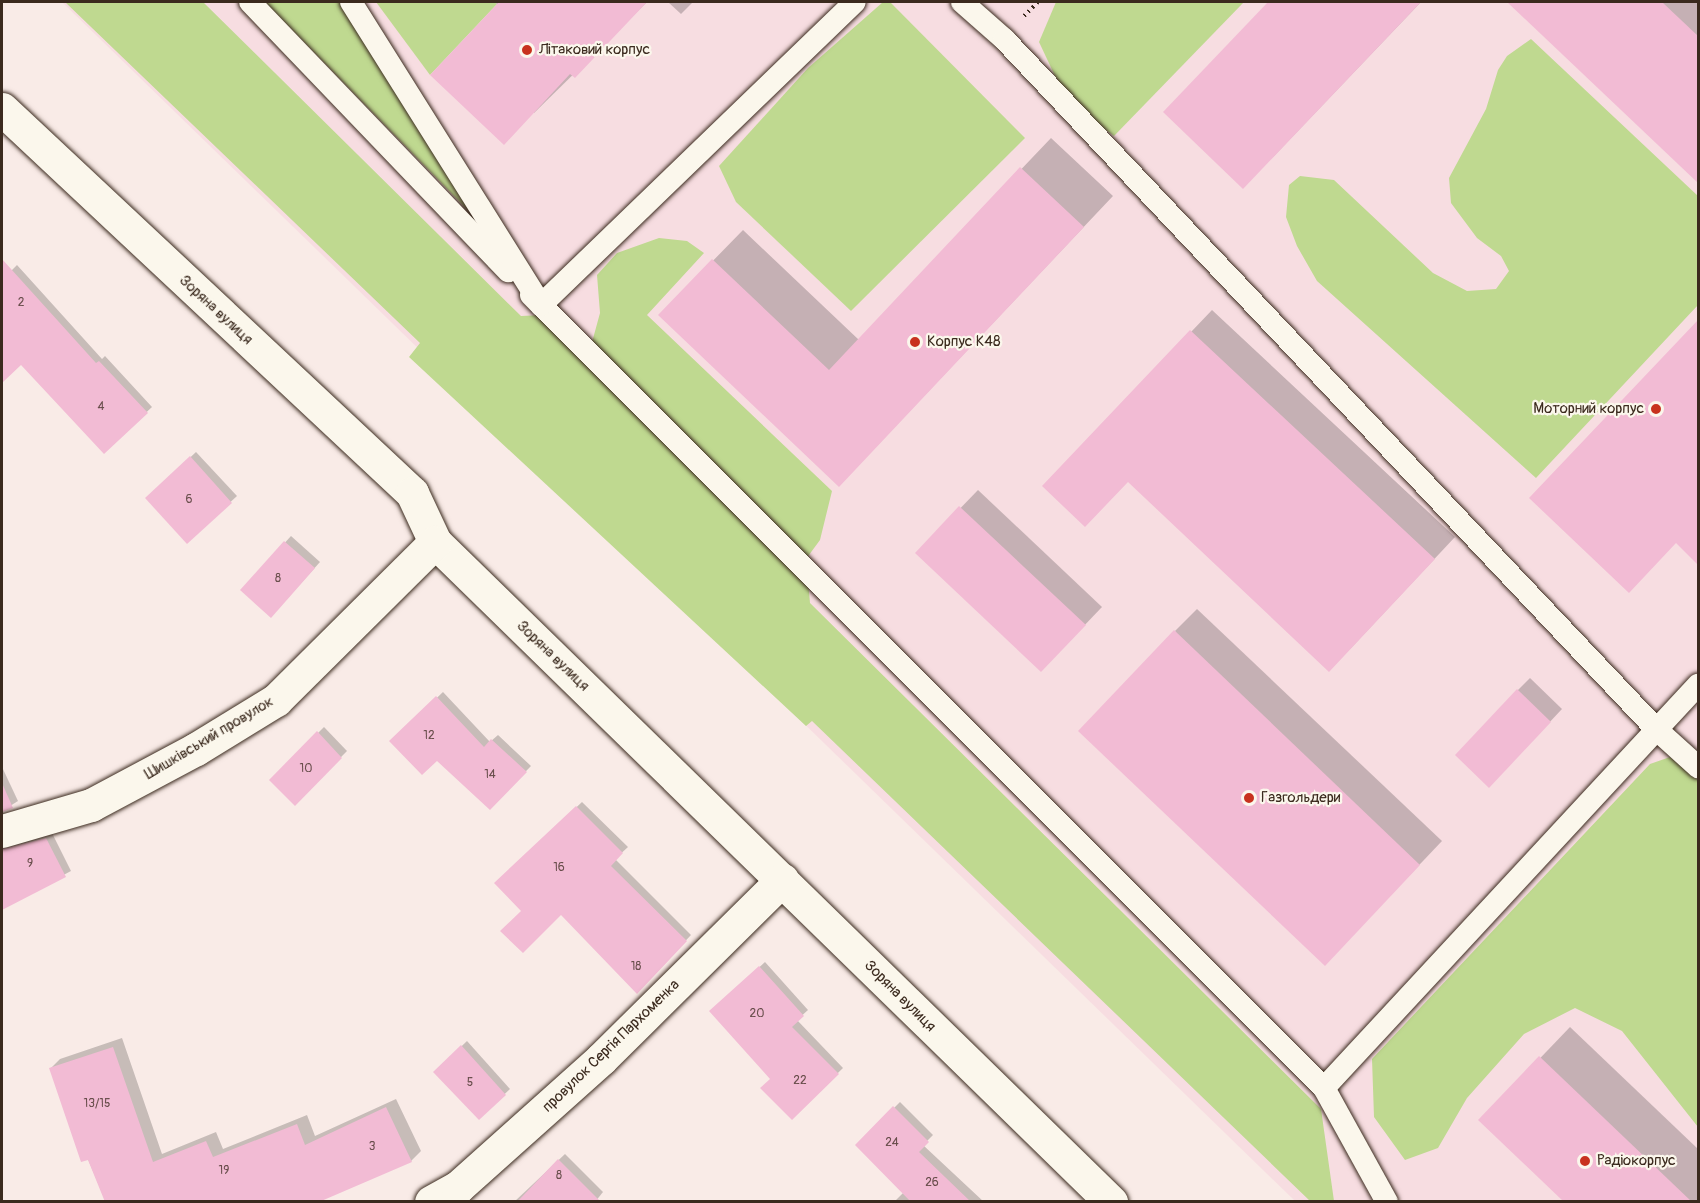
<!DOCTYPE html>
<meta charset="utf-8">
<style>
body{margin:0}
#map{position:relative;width:1700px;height:1203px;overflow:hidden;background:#f9ebe7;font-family:Pangolin,sans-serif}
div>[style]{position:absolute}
.built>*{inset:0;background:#f7dde1}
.green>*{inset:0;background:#bfd990}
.shadow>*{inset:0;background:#0003}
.building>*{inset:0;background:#f2bbd4}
.path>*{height:4px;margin-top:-2px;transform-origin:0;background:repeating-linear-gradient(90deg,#3b2a1e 0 1.5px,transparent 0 6px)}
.roads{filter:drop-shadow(0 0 2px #3b2a1e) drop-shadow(0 0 2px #3b2a1e)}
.service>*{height:22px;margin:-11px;padding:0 11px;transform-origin:11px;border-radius:11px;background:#fbf7ec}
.minor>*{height:33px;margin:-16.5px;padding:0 16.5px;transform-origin:16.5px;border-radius:16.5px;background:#fbf7ec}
.dots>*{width:16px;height:16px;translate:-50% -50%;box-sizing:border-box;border:3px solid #fbf7ec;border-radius:50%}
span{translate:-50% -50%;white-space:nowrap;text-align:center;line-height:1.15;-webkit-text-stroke:4.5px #fbf7ec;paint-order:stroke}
.number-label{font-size:12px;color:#694e4c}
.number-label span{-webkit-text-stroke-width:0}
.poi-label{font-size:15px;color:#3b2a1e}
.left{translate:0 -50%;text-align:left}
.right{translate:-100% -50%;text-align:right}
.street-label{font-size:15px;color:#3b2a1e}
.frame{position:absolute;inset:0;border:3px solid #3b2a1e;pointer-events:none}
</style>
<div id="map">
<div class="built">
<i style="clip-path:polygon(62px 2px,1698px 2px,1698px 1201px,1295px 1201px)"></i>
</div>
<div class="green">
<i style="clip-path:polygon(65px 2px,203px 2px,521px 316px,543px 315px,591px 346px,600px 313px,597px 275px,617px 253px,659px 238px,687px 241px,704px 253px,647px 315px,832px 491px,820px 540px,806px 559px,810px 603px,1321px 1109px,1334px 1201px,1310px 1201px,812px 721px,806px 726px,409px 357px,420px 343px)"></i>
<i style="clip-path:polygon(265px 2px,341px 2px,488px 231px)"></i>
<i style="clip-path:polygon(376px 2px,494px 2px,497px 4px,430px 75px)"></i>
<i style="clip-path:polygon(883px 2px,890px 2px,1025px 138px,851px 311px,736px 202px,719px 166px,808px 68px)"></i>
<i style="clip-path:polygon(1056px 2px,1244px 2px,1114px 136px,1081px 112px,1055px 76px,1039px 42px)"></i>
<i style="clip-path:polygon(1531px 39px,1698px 196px,1698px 305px,1536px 478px,1317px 281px,1297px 246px,1286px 217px,1289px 185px,1300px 176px,1334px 180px,1433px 273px,1467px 291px,1496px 289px,1509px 271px,1501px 256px,1477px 238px,1451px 203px,1449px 178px,1486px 109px,1498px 70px,1507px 56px)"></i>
<i style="clip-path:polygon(1670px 757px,1698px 780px,1698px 1127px,1622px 1031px,1575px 1008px,1524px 1034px,1467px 1098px,1438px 1148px,1405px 1160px,1374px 1117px,1372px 1059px,1650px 764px)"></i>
</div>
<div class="shadow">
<i style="clip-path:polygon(496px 2px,647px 2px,534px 113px)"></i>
<i style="clip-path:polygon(668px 2px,693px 2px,681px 14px)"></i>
<i style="clip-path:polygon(1270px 2px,1421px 2px,1273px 157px,1165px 112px)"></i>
<i style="clip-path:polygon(1509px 2px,1698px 2px,1698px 181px)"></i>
<i style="clip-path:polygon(1051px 138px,1113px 196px,869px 454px,660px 315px,743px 230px,859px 340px)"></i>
<i style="clip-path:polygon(17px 265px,102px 359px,105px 356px,152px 407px,104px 452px,21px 363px,2px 381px,2px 280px)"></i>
<i style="clip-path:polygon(1212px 310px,1455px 537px,1350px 649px,1128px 480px,1044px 486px)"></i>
<i style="clip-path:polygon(1698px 322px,1698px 557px,1696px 560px,1677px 542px,1532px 498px)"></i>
<i style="clip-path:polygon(196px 452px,237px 496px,187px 542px,147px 498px)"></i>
<i style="clip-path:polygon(978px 490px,1102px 607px,1059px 652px,917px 553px)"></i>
<i style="clip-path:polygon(291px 536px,320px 562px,277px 610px,242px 590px)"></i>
<i style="clip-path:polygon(1197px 609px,1442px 841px,1347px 941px,1175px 631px)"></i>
<i style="clip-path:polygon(1530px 678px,1562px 709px,1501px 774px,1518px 690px)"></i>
<i style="clip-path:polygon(443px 692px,490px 742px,498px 735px,531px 766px,490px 808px,437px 759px,392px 741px)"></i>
<i style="clip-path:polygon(324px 727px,347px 751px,295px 804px,271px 780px)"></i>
<i style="clip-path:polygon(2px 767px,18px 801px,2px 811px)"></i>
<i style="clip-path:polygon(582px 802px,628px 847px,615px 859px,691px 935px,637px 992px,561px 913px,523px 911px,496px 883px)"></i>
<i style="clip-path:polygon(52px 833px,71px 871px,2px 908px,2px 841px)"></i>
<i style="clip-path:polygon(765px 962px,808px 1010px,797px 1020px,843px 1068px,792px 1118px,772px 1079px,717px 1005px)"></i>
<i style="clip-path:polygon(1570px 1027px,1698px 1149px,1698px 1202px,1567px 1202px,1481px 1120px)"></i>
<i style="clip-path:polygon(122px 1038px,162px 1154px,216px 1132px,223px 1149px,307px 1115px,315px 1136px,396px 1099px,421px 1151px,411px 1161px,106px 1202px,50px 1069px,60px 1059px)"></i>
<i style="clip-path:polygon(467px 1041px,510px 1089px,479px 1118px,435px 1072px)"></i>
<i style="clip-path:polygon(900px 1102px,933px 1135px,923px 1145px,984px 1202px,894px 1202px,904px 1192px,857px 1145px)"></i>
<i style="clip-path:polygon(565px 1154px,603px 1192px,595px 1202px,514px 1202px)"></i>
</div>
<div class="building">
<i style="clip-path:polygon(499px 2px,647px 2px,575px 78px,570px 74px,504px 145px,430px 75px)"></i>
<i style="clip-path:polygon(1268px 2px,1421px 2px,1243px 189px,1163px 112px)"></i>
<i style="clip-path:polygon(1507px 2px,1662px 2px,1698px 36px,1698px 183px)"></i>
<i style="clip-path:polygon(1020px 167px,1084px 227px,839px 487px,658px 315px,712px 259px,829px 370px)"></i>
<i style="clip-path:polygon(2px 259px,96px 363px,99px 361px,148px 413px,104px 454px,21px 365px,2px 383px)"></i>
<i style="clip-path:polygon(1698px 320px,1698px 565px,1676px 543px,1629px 593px,1529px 498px)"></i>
<i style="clip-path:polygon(1190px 330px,1435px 559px,1329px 672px,1128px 482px,1085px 527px,1042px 486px)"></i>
<i style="clip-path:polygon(190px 456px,232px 503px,187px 544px,145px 498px)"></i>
<i style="clip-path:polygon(959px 506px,1086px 625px,1041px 672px,915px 553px)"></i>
<i style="clip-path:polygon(284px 541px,315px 568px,271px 618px,240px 590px)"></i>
<i style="clip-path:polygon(1174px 630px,1420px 865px,1325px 966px,1078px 731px)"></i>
<i style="clip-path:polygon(1517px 689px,1551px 722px,1489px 788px,1455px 755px)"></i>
<i style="clip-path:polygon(436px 696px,484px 747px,491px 739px,527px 772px,490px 810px,437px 761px,422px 775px,389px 741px)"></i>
<i style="clip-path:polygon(317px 731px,342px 758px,295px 806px,269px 780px)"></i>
<i style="clip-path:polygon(2px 783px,13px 808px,2px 812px)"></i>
<i style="clip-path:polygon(576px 806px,623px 853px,611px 866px,687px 941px,637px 994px,561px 915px,523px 953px,500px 931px,521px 911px,494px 883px)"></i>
<i style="clip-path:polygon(46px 838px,66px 877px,2px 910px,2px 849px)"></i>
<i style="clip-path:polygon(759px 966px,804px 1016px,792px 1027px,839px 1074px,792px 1120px,760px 1088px,770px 1079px,709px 1011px)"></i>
<i style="clip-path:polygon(461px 1045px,506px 1095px,479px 1120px,433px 1072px)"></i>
<i style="clip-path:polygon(113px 1047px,153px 1162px,206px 1141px,213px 1157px,297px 1124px,305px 1145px,386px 1107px,412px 1162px,319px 1202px,105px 1202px,88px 1160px,81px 1162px,49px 1068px)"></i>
<i style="clip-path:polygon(1539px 1056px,1692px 1202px,1564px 1202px,1478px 1120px)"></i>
<i style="clip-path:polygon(893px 1106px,929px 1142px,919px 1152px,971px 1202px,911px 1202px,855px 1145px)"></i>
<i style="clip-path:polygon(558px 1159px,601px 1202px,517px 1202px)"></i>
</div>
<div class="path">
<i style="left:1024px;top:16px;width:20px;rotate:-45deg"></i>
</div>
<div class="roads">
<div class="service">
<i style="left:250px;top:2px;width:373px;rotate:46.2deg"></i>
<i style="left:351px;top:2px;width:358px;rotate:57.9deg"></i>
<i style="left:541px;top:305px;width:1107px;rotate:45deg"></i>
<i style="left:1324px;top:1088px;width:130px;rotate:61.1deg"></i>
<i style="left:962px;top:2px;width:56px;rotate:41.4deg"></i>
<i style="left:1004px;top:39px;width:949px;rotate:46.62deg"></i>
<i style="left:1656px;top:729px;width:57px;rotate:42.1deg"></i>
<i style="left:531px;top:295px;width:14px;rotate:45deg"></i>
<i style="left:541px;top:305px;width:436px;rotate:-44deg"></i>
<i style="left:1324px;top:1088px;width:550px;rotate:-47.14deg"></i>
</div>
<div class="minor">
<i style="left:2px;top:109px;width:562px;rotate:43.12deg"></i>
<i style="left:412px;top:493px;width:54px;rotate:64.9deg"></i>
<i style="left:435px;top:542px;width:945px;rotate:44.31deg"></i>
<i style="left:2px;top:831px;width:93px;rotate:-16.3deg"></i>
<i style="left:91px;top:805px;width:119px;rotate:-28.1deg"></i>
<i style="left:196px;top:749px;width:94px;rotate:-31.5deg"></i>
<i style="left:276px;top:700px;width:224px;rotate:-44.8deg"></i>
<i style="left:431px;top:1202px;width:31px;rotate:-29deg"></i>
<i style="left:458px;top:1187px;width:192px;rotate:-41.8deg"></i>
<i style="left:601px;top:1059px;width:255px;rotate:-44.7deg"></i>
</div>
</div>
<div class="dots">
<i style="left:527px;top:50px;background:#c8321e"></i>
<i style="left:915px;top:342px;background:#c8321e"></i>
<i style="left:1656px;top:409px;background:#c8321e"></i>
<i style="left:1249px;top:798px;background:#c8321e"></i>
<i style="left:1585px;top:1161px;background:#c8321e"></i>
</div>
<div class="number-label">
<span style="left:21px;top:303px">2</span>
<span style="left:101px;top:407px">4</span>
<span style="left:189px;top:500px">6</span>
<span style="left:278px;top:579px">8</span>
<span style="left:429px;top:736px">12</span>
<span style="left:306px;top:769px">10</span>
<span style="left:490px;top:775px">14</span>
<span style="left:30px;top:864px">9</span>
<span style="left:559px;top:868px">16</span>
<span style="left:636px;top:967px">18</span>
<span style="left:757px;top:1014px">20</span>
<span style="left:800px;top:1081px">22</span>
<span style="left:470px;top:1083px">5</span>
<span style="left:97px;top:1104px">13/15</span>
<span style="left:892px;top:1143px">24</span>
<span style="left:372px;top:1147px">3</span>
<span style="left:224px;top:1171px">19</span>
<span style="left:559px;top:1176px">8</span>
<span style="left:932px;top:1183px">26</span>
</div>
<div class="poi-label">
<span class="left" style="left:539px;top:50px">Літаковий корпус</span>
<span class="left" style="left:927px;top:342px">Корпус К48</span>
<span class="right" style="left:1644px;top:409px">Моторний корпус</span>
<span class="left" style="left:1261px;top:798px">Газгольдери</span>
<span class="left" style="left:1597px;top:1161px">Радіокорпус</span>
</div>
<div class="street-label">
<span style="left:216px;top:310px;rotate:43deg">Зоряна вулиця</span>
<span style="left:553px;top:656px;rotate:44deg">Зоряна вулиця</span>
<span style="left:209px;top:738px;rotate:-31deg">Шишківський провулок</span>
<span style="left:900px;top:996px;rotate:45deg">Зоряна вулиця</span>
<span style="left:611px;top:1046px;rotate:-44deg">провулок Сергія Пархоменка</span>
</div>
<div class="frame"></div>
</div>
